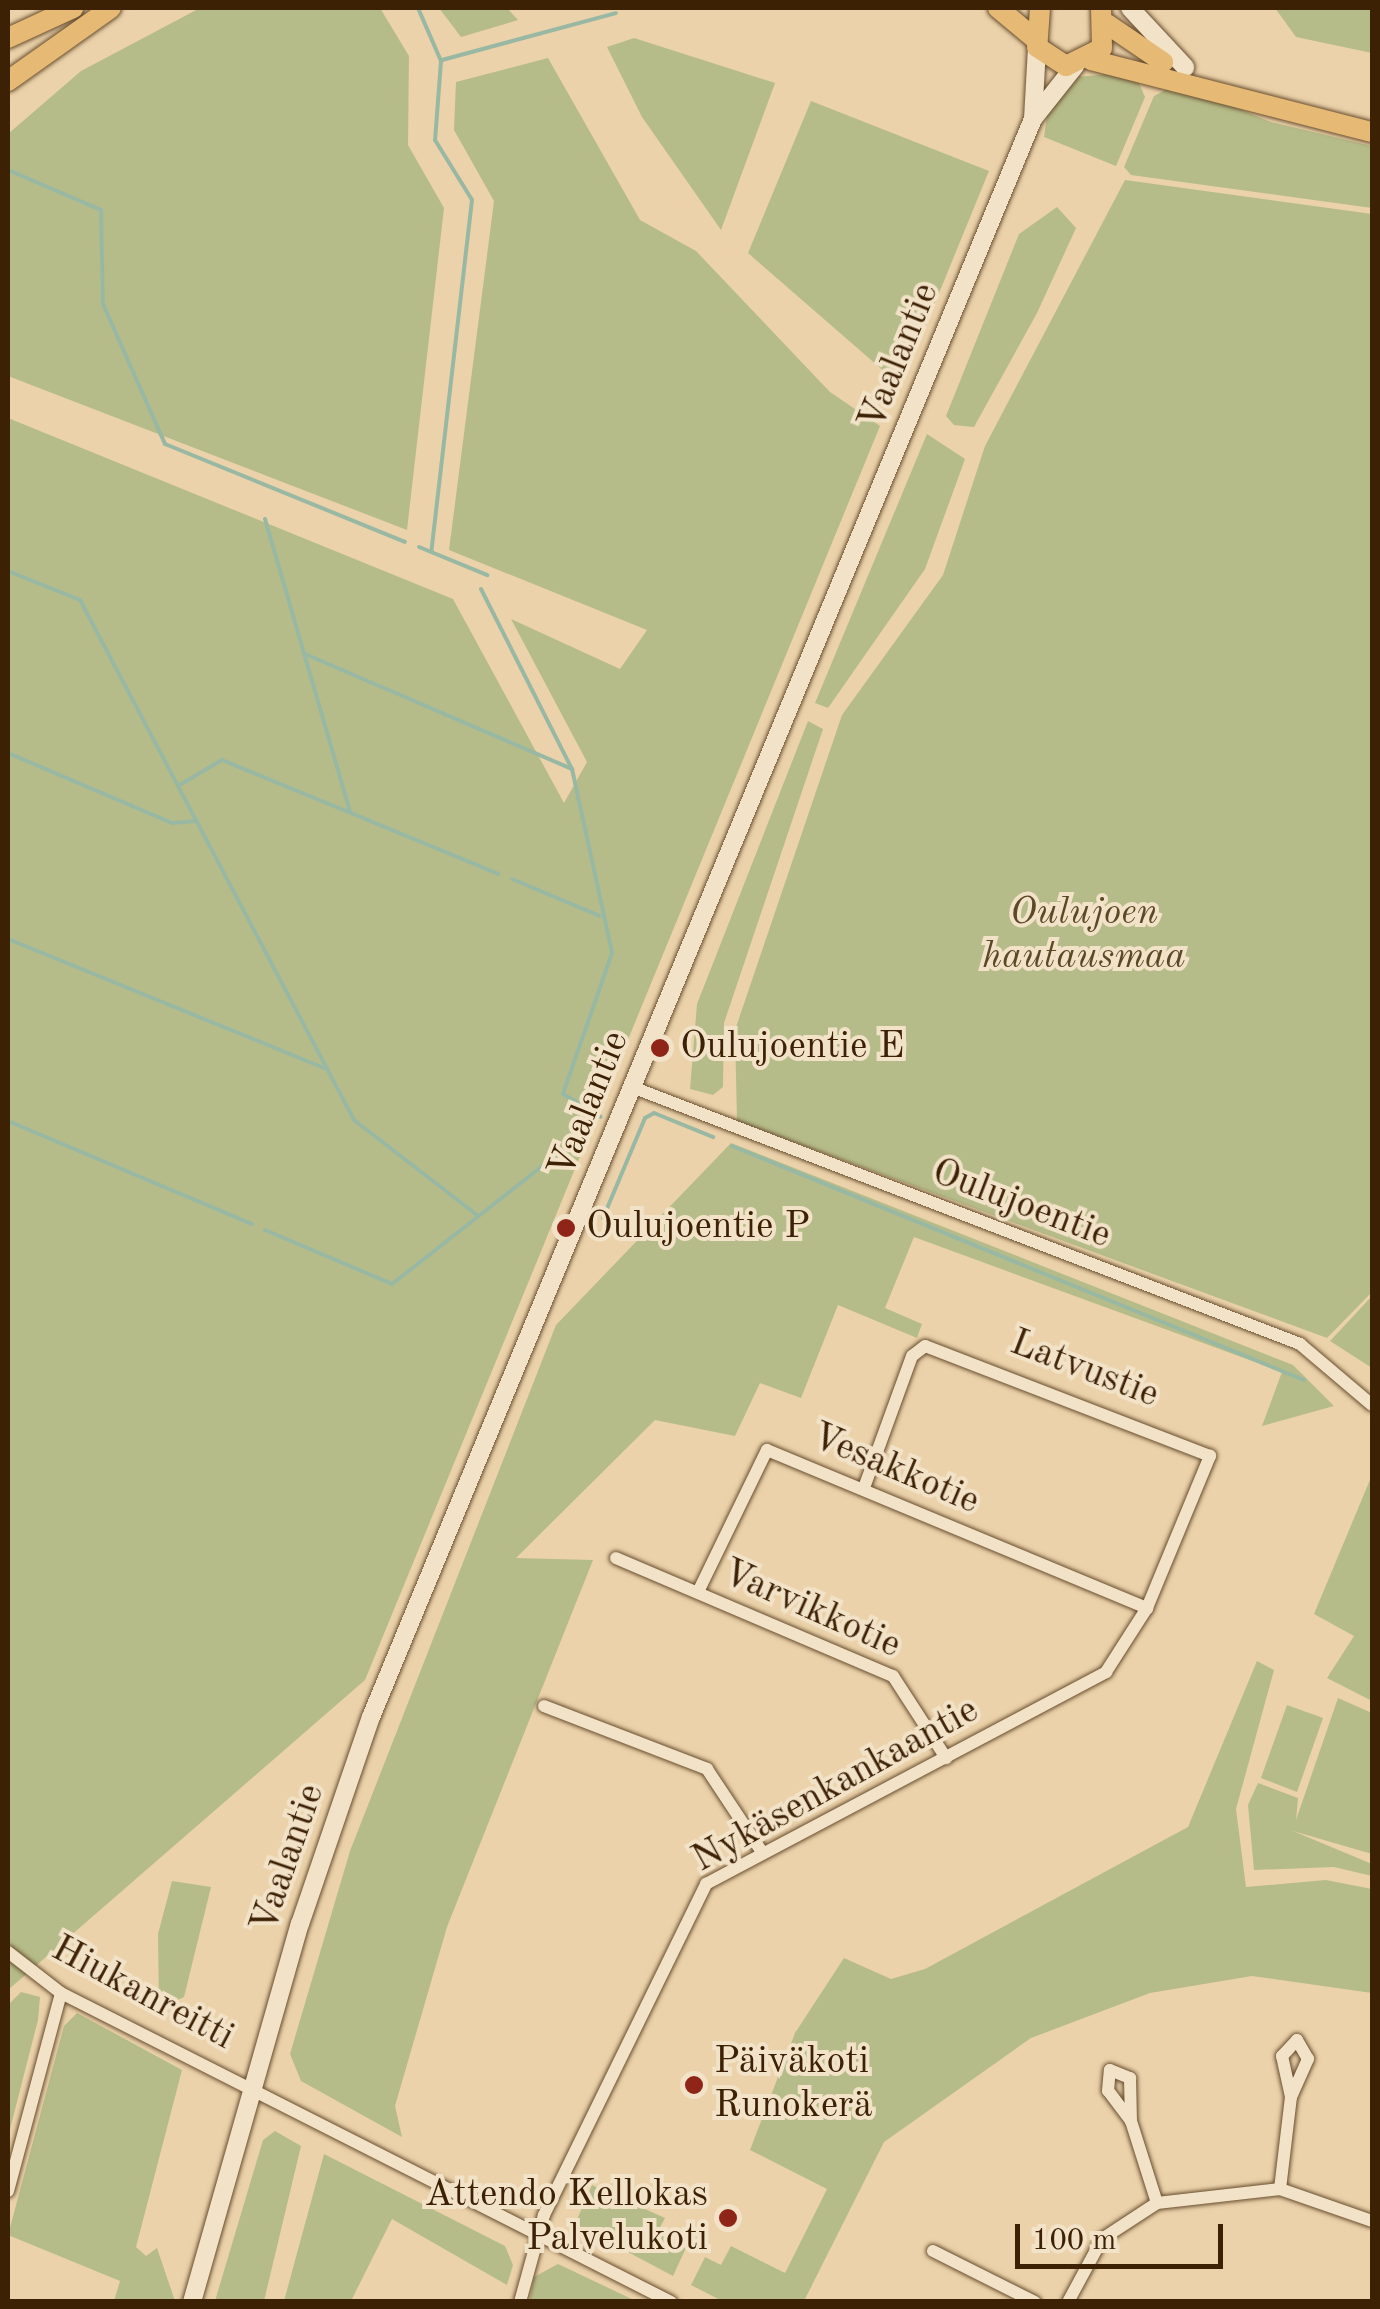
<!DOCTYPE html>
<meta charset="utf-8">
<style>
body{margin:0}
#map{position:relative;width:1380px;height:2309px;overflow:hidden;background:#ebd2aa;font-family:"Old Standard TT",serif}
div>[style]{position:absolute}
.green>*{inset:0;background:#b6bc89}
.stream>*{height:4px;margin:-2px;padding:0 2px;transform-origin:2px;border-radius:2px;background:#99b8a3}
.roads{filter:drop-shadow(0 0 2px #684d2e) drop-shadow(0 0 2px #684d2e)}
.street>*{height:12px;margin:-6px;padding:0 6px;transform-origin:6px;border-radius:6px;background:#f2e2c8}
.secondary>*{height:18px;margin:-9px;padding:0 9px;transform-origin:9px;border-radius:9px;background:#f2e2c8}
.primary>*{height:20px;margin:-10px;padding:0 10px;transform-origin:10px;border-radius:10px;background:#e6b975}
.dots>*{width:28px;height:28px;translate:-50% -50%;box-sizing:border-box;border:5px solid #f2e2c8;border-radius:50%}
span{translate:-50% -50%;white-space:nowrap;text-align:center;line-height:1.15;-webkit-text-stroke:8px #f2e2c8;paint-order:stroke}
.street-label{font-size:38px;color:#3d2105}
.park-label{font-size:38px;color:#5b4826;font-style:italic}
.poi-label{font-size:38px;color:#3d2105}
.left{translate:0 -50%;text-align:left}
.right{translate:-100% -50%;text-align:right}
.frame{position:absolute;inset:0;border:10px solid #3d2105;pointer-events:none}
.scale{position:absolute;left:1015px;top:2224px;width:208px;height:45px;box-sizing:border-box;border:5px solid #3d2105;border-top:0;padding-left:12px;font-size:30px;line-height:35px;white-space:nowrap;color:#3d2105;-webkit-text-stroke:8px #f2e2c8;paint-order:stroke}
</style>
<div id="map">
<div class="green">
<i style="clip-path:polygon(200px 8px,380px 8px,409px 56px,408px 145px,444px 208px,407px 530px,8px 376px,8px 134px,81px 71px)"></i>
<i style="clip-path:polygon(439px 8px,507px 8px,518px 20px,461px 37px)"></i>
<i style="clip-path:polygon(1275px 8px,1372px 8px,1372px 53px,1296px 37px)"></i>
<i style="clip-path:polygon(634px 38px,775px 83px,721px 230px,642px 117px,607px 47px)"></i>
<i style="clip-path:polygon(548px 58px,640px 220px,696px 251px,830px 392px,880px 426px,365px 1680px,8px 1990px,8px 418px,453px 599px,564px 803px,587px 762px,511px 619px,620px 669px,647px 630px,449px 550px,494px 201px,454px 130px,456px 82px)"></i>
<i style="clip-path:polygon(1134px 72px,1145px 97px,1116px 166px,1044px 137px,1047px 116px,1076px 77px)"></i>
<i style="clip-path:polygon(1177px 84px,1271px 122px,1372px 146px,1372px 208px,1131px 175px,1124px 167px,1154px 96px)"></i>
<i style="clip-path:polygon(811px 101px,989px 171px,901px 386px,748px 253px)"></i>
<i style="clip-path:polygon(1125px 180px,1372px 214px,1372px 1292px,1327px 1338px,737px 1121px,735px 1030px,842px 715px,943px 575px,985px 446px)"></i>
<i style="clip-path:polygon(1057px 207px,1076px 228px,1037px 313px,974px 427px,954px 425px,946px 416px,1019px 234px)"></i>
<i style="clip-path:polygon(927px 434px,965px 459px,925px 569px,828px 708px,815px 703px)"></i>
<i style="clip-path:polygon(808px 721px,823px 729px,724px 1023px,723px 1087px,713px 1095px,690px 1089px,697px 1004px)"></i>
<i style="clip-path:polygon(731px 1143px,1293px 1365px,1334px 1406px,1262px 1426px,1282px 1372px,914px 1237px,885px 1308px,922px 1324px,917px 1338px,838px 1305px,801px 1398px,760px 1383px,735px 1436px,655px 1420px,516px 1558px,593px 1560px,447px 1927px,395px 2106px,402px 2137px,301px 2081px,290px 2054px,350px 1851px,556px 1325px)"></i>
<i style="clip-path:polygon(1372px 1296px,1372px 1368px,1330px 1341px)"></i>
<i style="clip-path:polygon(1372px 1475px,1372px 1701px,1327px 1678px,1354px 1636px,1314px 1614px)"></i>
<i style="clip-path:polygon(1257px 1661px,1274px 1670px,1236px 1809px,1246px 1887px,1326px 1880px,1372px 1889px,1372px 1993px,1252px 1976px,1150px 1993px,1031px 2038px,884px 2142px,804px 2301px,722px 2301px,691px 2285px,705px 2257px,721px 2265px,731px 2246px,785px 2273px,827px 2189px,750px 2150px,795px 2033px,844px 1958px,891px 1979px,925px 1969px,1188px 1827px)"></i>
<i style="clip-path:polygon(1338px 1698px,1372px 1713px,1372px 1854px,1293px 1831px,1372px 1864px,1372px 1876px,1334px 1867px,1254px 1870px,1248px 1805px,1258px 1783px,1298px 1798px,1296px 1820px)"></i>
<i style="clip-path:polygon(1287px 1705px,1323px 1718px,1297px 1792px,1261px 1778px)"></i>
<i style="clip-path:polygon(172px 1881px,211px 1887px,184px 1997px,159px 2009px,158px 1934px)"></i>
<i style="clip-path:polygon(21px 1992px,40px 1997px,38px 2020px,8px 2137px,8px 2005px)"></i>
<i style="clip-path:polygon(77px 2013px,182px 2070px,136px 2247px,146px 2256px,157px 2248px,175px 2301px,114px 2301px,120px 2281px,8px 2235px,64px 2026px)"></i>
<i style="clip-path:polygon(275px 2131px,301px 2146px,264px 2301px,215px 2301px,263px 2140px)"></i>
<i style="clip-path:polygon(324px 2154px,505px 2246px,513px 2265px,507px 2285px,392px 2219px,351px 2301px,284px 2301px)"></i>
<i style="clip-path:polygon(592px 2185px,665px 2218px,657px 2233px,686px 2248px,673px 2276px,575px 2224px)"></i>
<i style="clip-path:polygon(558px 2264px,636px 2301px,530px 2299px,534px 2277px)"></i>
</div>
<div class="stream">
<i style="left:418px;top:8px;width:58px;rotate:66.5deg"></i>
<i style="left:441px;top:61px;width:79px;rotate:94.3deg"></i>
<i style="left:435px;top:140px;width:70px;rotate:58.3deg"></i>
<i style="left:472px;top:200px;width:354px;rotate:96.6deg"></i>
<i style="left:442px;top:60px;width:180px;rotate:-15.1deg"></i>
<i style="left:8px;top:170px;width:101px;rotate:23.3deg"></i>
<i style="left:101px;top:210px;width:94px;rotate:88.8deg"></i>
<i style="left:103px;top:304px;width:153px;rotate:66.1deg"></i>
<i style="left:165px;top:444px;width:259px;rotate:22.2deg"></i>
<i style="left:265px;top:519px;width:305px;rotate:73.8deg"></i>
<i style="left:419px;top:547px;width:74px;rotate:22.4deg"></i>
<i style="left:8px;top:571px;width:78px;rotate:21.9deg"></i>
<i style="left:80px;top:600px;width:588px;rotate:62.21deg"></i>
<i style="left:354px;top:1120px;width:155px;rotate:37.7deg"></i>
<i style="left:481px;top:589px;width:202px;rotate:63.2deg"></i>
<i style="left:572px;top:769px;width:188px;rotate:77.7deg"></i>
<i style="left:612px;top:953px;width:149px;rotate:109.2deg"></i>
<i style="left:563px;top:1094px;width:44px;rotate:31.2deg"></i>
<i style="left:305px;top:654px;width:291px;rotate:23.3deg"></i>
<i style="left:8px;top:753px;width:178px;rotate:23.1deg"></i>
<i style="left:172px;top:823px;width:24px;rotate:-5deg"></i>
<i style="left:178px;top:786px;width:51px;rotate:-30.6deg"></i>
<i style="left:222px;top:760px;width:299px;rotate:22.4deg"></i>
<i style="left:512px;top:879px;width:95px;rotate:22.8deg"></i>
<i style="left:8px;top:939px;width:344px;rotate:22.2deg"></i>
<i style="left:8px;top:1121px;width:265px;rotate:22.9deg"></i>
<i style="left:732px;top:1146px;width:618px;rotate:22.25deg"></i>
<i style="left:603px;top:1218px;width:108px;rotate:-67.2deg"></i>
<i style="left:645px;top:1118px;width:10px;rotate:-29deg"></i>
<i style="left:654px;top:1113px;width:64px;rotate:22.1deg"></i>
<i style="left:265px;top:1230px;width:138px;rotate:23deg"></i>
<i style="left:392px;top:1284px;width:207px;rotate:-38.1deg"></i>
</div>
<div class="roads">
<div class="street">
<i style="left:632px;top:1087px;width:716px;rotate:21.04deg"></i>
<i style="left:1300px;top:1344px;width:94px;rotate:40.3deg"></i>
<i style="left:616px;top:1558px;width:301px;rotate:23.1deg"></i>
<i style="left:893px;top:1676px;width:98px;rotate:57.1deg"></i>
<i style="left:698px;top:1592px;width:158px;rotate:-64.1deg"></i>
<i style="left:767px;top:1450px;width:412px;rotate:22.6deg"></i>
<i style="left:544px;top:1706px;width:175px;rotate:21.1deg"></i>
<i style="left:707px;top:1769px;width:100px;rotate:56.5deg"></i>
<i style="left:8px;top:1952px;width:67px;rotate:37.7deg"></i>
<i style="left:61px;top:1993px;width:684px;rotate:26.86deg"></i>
<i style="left:1131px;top:2121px;width:38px;rotate:-127deg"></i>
<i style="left:1108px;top:2091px;width:21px;rotate:-85deg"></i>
<i style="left:1110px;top:2070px;width:22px;rotate:22deg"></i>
<i style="left:1130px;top:2078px;width:43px;rotate:88.7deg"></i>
<i style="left:1131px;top:2121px;width:86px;rotate:72.4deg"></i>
<i style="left:1280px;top:2189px;width:93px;rotate:-83.2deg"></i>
<i style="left:1291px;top:2097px;width:42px;rotate:-65.9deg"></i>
<i style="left:1308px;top:2059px;width:22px;rotate:-120deg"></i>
<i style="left:1297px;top:2040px;width:22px;rotate:133deg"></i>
<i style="left:1282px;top:2056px;width:42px;rotate:77.6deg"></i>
<i style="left:8px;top:2191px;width:205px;rotate:-75deg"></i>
<i style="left:933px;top:2251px;width:114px;rotate:26.6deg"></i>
<i style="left:520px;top:2302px;width:90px;rotate:-74.6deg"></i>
<i style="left:544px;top:2215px;width:369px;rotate:-63.9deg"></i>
<i style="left:706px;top:1884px;width:453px;rotate:-27.9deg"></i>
<i style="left:1106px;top:1672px;width:76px;rotate:-57.4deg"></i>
<i style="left:1147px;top:1608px;width:165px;rotate:-67.5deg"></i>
<i style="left:1210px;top:1456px;width:305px;rotate:-158.9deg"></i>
<i style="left:925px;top:1346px;width:16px;rotate:142deg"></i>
<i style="left:912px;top:1356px;width:140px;rotate:110deg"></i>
<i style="left:1068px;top:2302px;width:72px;rotate:-61.6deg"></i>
<i style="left:1102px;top:2239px;width:66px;rotate:-33.2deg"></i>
<i style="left:1157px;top:2203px;width:124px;rotate:-6.5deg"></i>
<i style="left:1280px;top:2189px;width:97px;rotate:19.2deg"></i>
</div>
<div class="secondary">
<i style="left:1130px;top:8px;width:81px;rotate:47deg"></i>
<i style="left:1033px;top:119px;width:72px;rotate:-86.8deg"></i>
<i style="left:192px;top:2302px;width:393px;rotate:-74.1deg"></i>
<i style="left:300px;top:1924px;width:219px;rotate:-71.1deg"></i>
<i style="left:371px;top:1717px;width:1730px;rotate:-67.5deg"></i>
<i style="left:1033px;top:119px;width:68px;rotate:-51.6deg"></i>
</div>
<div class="primary">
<i style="left:998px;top:8px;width:47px;rotate:39.8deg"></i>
<i style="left:1040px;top:8px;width:39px;rotate:94deg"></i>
<i style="left:1037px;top:47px;width:35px;rotate:33deg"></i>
<i style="left:1066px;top:66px;width:40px;rotate:-26.6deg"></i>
<i style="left:1102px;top:48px;width:40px;rotate:-91.4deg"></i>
<i style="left:1107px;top:24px;width:68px;rotate:34.2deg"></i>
<i style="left:8px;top:38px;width:72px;rotate:-24.8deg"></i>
<i style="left:1091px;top:60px;width:290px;rotate:14.4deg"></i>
<i style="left:8px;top:81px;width:126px;rotate:-35.3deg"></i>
</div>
</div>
<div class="dots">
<i style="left:660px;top:1048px;background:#8f2418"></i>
<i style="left:566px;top:1228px;background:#8f2418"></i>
<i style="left:694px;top:2085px;background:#8f2418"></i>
<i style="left:728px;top:2218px;background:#8f2418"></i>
</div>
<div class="street-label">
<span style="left:900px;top:357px;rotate:-68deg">Vaalantie</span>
<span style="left:590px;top:1105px;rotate:-68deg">Vaalantie</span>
<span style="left:1021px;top:1205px;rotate:21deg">Oulujoentie</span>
<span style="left:1084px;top:1370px;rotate:21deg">Latvustie</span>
<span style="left:895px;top:1470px;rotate:23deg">Vesakkotie</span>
<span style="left:811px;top:1610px;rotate:24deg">Varvikkotie</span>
<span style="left:836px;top:1786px;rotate:-29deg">Nykäsenkankaantie</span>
<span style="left:289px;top:1859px;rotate:-71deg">Vaalantie</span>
<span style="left:142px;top:1994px;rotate:28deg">Hiukanreitti</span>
</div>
<div class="park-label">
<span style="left:1084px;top:936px">Oulujoen<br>hautausmaa</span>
</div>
<div class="poi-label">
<span class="left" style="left:680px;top:1048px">Oulujoentie E</span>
<span class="left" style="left:586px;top:1228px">Oulujoentie P</span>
<span class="left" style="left:714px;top:2085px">Päiväkoti<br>Runokerä</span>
<span class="right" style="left:708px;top:2218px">Attendo Kellokas<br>Palvelukoti</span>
</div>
<div class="frame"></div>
<div class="scale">100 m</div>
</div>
